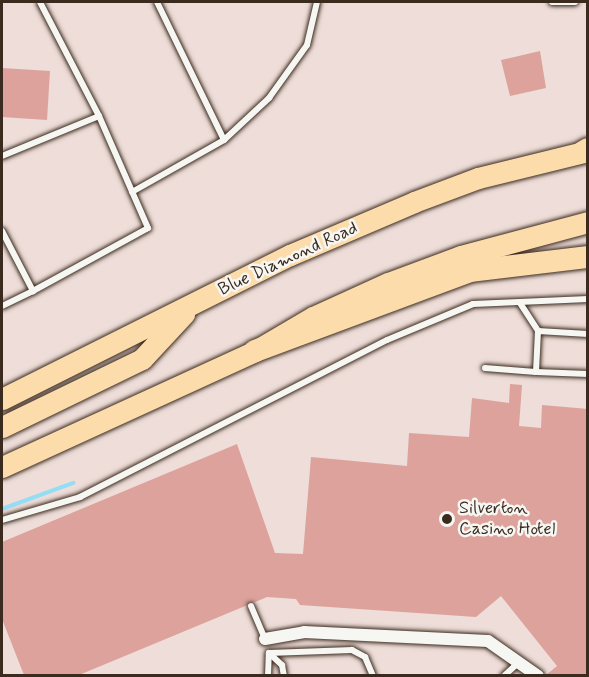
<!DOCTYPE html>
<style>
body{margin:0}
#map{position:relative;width:589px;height:677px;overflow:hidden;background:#eeddd8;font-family:Mynerve,sans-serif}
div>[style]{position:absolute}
.stream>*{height:4px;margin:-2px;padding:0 2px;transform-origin:2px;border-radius:2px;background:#93ddf5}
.building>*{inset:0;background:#dca29b}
.roads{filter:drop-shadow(0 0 2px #3b2a1e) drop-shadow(0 0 2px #3b2a1e)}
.service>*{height:6px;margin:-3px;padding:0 3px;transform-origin:3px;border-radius:3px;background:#f6f6f2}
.minor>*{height:12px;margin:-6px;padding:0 6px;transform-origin:6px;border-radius:6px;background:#f6f6f2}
.trunk>*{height:21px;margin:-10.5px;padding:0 10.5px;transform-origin:10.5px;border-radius:10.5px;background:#fddcac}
.motorway>*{height:22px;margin:-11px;padding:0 11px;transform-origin:11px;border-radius:11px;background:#fddcac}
.dots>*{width:16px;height:16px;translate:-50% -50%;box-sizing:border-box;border:3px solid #f6f6f2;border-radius:50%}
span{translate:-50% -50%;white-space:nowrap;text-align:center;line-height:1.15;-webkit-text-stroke:5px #f6f6f2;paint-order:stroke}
.street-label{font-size:18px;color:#3b2a1e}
.poi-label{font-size:18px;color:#3b2a1e}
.left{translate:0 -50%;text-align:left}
.frame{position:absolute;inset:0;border:3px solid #3b2a1e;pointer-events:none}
</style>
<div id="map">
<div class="stream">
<i style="left:2px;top:509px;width:76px;rotate:-20.1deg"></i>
</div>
<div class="building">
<i style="clip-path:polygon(540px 51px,546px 88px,510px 96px,501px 60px)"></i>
<i style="clip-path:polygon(2px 68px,50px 71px,47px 120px,2px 117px)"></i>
<i style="clip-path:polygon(510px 384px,522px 385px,519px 426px,541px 428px,542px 405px,588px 409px,588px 675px,546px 675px,557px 666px,501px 596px,476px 617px,300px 605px,296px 599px,267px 597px,79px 675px,24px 675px,2px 619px,2px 542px,237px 444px,275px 553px,303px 554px,311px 457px,407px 466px,409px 433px,469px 437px,472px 398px,509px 403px)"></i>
</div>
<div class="roads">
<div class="service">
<i style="left:157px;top:2px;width:153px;rotate:64.1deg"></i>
<i style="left:552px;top:2px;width:23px"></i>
<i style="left:2px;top:156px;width:105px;rotate:-22.4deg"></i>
<i style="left:99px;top:116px;width:128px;rotate:-117.4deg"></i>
<i style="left:132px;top:192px;width:106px;rotate:-29.5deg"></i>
<i style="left:224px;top:140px;width:62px;rotate:-43deg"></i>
<i style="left:269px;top:98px;width:65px;rotate:-54.4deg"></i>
<i style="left:307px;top:45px;width:44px;rotate:-76.9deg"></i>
<i style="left:2px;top:231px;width:68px;rotate:62.7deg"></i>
<i style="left:33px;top:291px;width:34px;rotate:154deg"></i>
<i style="left:33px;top:291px;width:131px;rotate:-28.7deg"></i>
<i style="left:148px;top:228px;width:122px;rotate:-113.6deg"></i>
<i style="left:520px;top:303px;width:33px;rotate:57deg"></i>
<i style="left:538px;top:331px;width:50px;rotate:3.4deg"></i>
<i style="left:538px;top:331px;width:41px;rotate:92.8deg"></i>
<i style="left:536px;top:372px;width:52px;rotate:2.2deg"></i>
<i style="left:485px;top:368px;width:51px;rotate:4.5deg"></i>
<i style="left:2px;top:520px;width:81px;rotate:-16.4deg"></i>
<i style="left:80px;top:497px;width:345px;rotate:-27.1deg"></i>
<i style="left:387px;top:340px;width:93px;rotate:-22.7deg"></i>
<i style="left:473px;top:304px;width:115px;rotate:-2.5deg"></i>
<i style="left:251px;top:606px;width:36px;rotate:67deg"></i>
<i style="left:269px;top:653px;width:83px;rotate:-2.1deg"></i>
<i style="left:352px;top:650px;width:15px;rotate:28deg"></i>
<i style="left:365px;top:657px;width:21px;rotate:67deg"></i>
<i style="left:269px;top:653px;width:18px;rotate:43deg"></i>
<i style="left:282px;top:665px;width:11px;rotate:80deg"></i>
<i style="left:268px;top:676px;width:23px;rotate:-88deg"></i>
<i style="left:504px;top:676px;width:18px;rotate:-43deg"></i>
</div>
<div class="minor">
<i style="left:265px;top:639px;width:40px;rotate:-10deg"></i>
<i style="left:304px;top:632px;width:184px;rotate:2.8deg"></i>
<i style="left:488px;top:641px;width:61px;rotate:35deg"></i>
</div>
<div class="trunk">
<i style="left:2px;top:399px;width:322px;rotate:-26.6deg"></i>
<i style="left:290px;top:255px;width:135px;rotate:-23.1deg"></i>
<i style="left:414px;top:202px;width:68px;rotate:-20.6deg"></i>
<i style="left:478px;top:178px;width:113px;rotate:-13.8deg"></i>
<i style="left:2px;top:427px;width:156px;rotate:-25.9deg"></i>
<i style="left:142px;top:359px;width:62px;rotate:-47deg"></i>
<i style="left:2px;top:467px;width:278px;rotate:-24.6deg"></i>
<i style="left:255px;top:351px;width:67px;rotate:-30.4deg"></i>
<i style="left:313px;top:317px;width:82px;rotate:-24.4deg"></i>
<i style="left:388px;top:283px;width:78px;rotate:-20.3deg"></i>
<i style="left:461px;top:256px;width:131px;rotate:-15deg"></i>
</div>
<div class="motorway">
<i style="left:583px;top:152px;width:6px;rotate:-31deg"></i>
<i style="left:255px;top:351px;width:229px;rotate:-20.4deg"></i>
<i style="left:470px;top:271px;width:119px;rotate:-6.8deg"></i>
</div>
</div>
<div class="dots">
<i style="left:447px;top:519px;background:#3b2a1e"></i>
</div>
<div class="street-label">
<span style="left:288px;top:259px;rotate:-25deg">Blue Diamond Road</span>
</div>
<div class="poi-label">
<span class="left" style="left:459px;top:519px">Silverton<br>Casino Hotel</span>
</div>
<div class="frame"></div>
</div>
